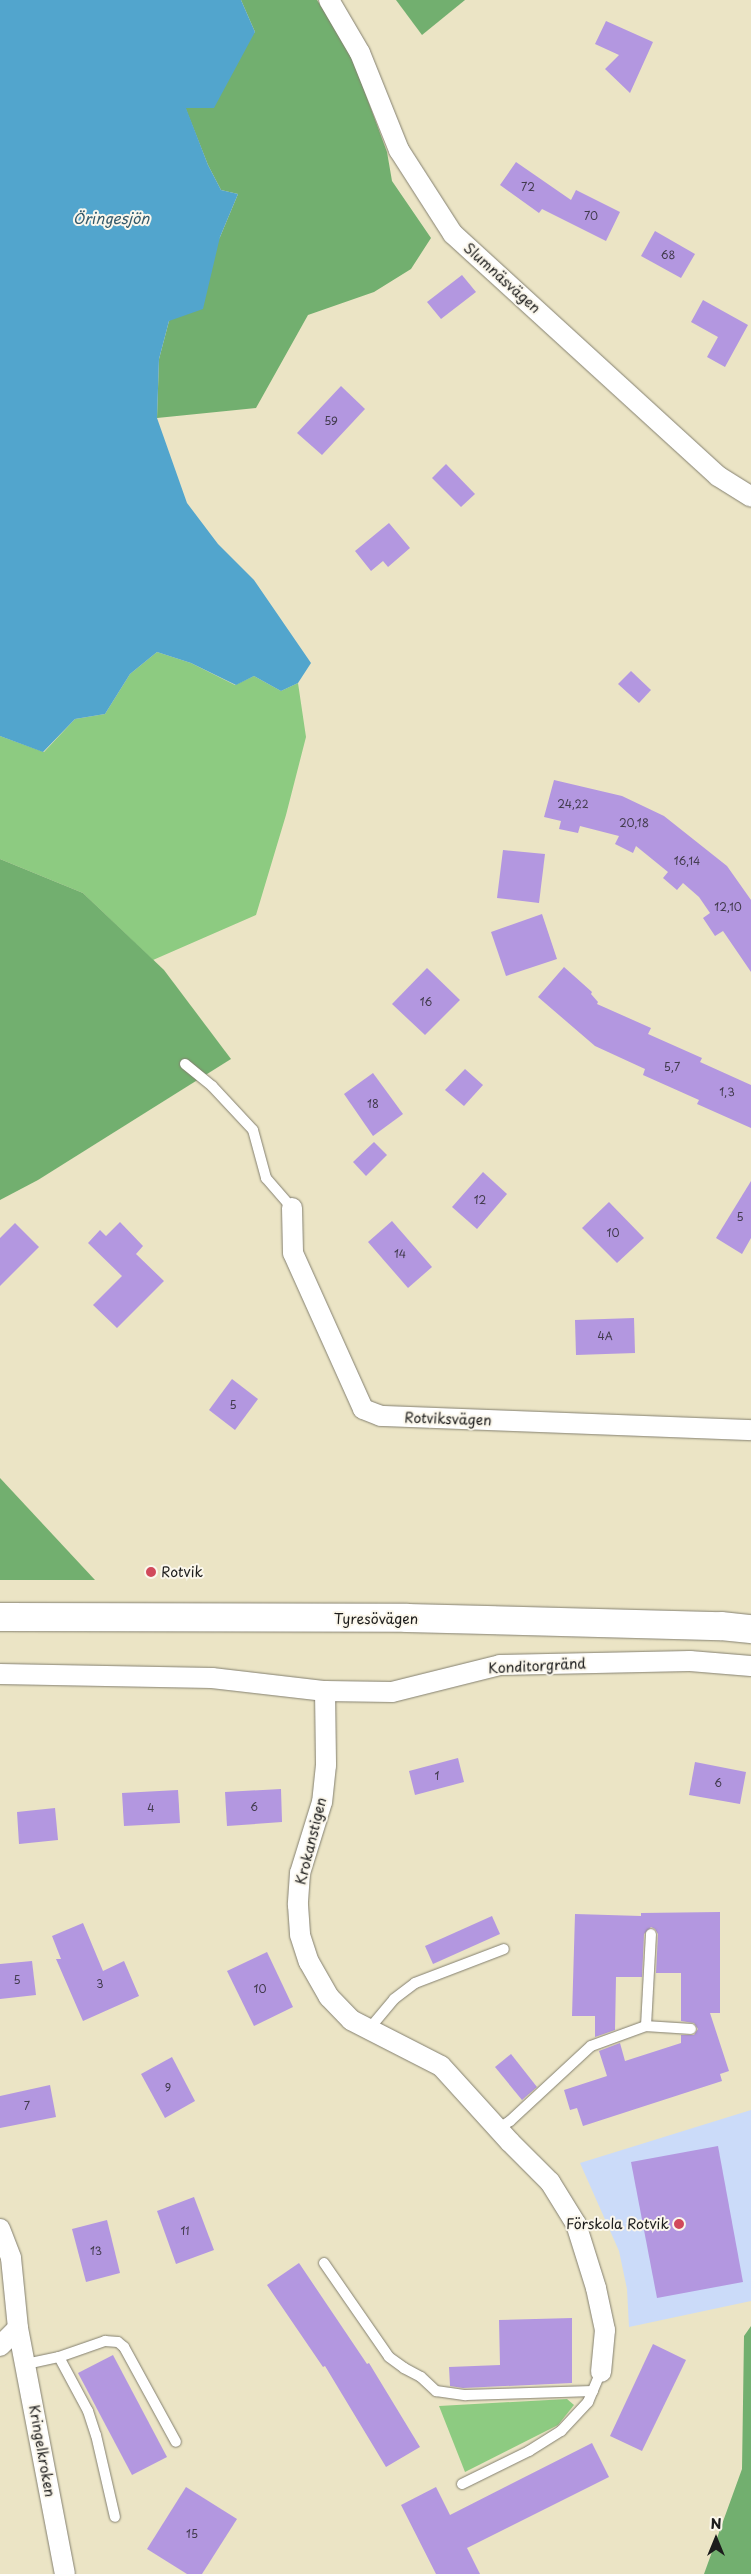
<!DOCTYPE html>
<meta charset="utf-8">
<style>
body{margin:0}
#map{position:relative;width:751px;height:2574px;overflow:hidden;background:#ebe4c5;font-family:"Playpen Sans",sans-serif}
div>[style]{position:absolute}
.built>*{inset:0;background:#cbdbf9}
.green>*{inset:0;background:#8dcb81}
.forest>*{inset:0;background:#72af6f}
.water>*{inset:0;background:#52a5cd}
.building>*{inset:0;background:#b397e0}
.roads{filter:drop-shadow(0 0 1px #848070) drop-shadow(0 0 1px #848070)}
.lane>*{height:10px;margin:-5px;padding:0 5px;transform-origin:5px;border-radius:5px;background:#fff}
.street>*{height:20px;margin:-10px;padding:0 10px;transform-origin:10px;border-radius:10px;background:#fff}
.secondary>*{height:28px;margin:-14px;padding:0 14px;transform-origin:14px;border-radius:14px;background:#fff}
.dots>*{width:14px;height:14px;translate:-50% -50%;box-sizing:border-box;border:2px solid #fbf7ec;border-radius:50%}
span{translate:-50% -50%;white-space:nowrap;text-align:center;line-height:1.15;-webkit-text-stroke:4px #fbf7ec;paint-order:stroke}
.number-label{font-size:11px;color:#423b4d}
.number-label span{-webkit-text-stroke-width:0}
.street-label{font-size:14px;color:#1c1c1c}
.poi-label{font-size:14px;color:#1c1c1c}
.left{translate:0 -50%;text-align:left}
.right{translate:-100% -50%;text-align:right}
.water-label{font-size:15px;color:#345a6c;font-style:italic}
.north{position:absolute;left:691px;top:2514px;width:50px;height:50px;-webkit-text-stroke:4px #fbf7ec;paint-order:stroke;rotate:0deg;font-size:14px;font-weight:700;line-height:20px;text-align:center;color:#1c1c1c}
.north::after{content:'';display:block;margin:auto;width:18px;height:22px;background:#1c1c1c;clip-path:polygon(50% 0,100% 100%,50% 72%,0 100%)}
</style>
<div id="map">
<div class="built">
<i style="clip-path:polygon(751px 2110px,751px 2301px,629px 2327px,627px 2289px,619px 2251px,580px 2163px)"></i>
</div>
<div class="green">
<i style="clip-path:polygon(157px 652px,191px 663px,235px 685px,254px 676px,281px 691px,298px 683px,306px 737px,286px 815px,256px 915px,153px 960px,83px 893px,0 859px,0 736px,44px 752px,75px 719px,105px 714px,130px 674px)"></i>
<i style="clip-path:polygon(567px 2399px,574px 2405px,558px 2425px,465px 2472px,439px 2406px)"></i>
</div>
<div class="forest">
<i style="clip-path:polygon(241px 0,317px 0,349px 49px,387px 152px,392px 181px,431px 238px,411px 269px,374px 292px,308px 315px,256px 408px,157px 418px,159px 359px,169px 321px,220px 237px,238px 194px,221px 190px,208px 165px,185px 107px,255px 32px)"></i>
<i style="clip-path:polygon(396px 0,465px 0,422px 35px)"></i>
<i style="clip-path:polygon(0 859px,83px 893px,164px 970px,231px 1059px,38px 1180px,0 1200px)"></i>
<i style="clip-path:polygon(0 1478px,95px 1580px,0 1580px)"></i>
<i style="clip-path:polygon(751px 2326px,751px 2574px,704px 2574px,742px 2469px,744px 2336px)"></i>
</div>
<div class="water">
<i style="clip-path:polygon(0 0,241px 0,255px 32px,214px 108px,186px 108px,208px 165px,221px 190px,238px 194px,220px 237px,203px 309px,169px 321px,159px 359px,157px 418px,187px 503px,218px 544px,254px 580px,311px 663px,298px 683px,281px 691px,254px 676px,236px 685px,191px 663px,157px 652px,130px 674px,105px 714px,75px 719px,43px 752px,0 736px)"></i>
</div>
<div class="building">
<i style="clip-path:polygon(606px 21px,653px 42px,630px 93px,605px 69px,619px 55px,595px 44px)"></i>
<i style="clip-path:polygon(516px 162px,571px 200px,576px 190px,620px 212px,606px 241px,542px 209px,539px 213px,500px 185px)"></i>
<i style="clip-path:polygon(655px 231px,695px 254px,681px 278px,641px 256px)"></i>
<i style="clip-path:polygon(462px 275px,476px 292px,441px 319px,427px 302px)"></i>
<i style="clip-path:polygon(703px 300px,748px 325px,725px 367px,707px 357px,718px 337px,691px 322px)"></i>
<i style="clip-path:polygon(341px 386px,365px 409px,322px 455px,297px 433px)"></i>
<i style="clip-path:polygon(446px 464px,475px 494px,461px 507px,432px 478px)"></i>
<i style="clip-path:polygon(389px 523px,410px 548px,388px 567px,383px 561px,371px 571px,355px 551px)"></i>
<i style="clip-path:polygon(631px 671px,651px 690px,639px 703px,618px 684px)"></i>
<i style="clip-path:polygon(554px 780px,622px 796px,664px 816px,727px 866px,751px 900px,751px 972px,723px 931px,715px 936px,703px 918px,710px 913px,699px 897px,683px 883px,677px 890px,663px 878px,668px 872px,636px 846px,633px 853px,615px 844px,619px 836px,580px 826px,578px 833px,559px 829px,561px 821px,544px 817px)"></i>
<i style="clip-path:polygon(503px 850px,545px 854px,539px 903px,497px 898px)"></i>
<i style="clip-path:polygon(542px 914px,557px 959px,506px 976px,491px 932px)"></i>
<i style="clip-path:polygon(564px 967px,592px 992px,591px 994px,598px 1002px,597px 1004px,651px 1028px,648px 1034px,702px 1058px,700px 1062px,751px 1085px,751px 1128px,697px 1104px,699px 1100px,643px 1075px,645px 1069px,595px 1046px,538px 997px)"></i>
<i style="clip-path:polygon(427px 968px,460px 1000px,425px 1035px,392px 1004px)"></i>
<i style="clip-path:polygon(465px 1069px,483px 1085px,464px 1106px,445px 1090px)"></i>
<i style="clip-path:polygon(373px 1073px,403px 1114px,373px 1136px,344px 1094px)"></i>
<i style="clip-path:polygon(374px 1142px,387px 1155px,366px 1176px,353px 1162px)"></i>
<i style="clip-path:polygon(483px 1172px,507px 1194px,477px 1229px,452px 1207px)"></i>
<i style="clip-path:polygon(751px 1181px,751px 1238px,742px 1254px,716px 1238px)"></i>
<i style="clip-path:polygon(609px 1202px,644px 1238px,617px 1263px,582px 1228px)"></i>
<i style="clip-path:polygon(392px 1221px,432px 1267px,408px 1288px,368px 1242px)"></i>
<i style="clip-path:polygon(120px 1222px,143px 1246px,136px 1254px,164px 1281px,117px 1328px,93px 1305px,122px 1276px,88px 1243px,100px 1230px,106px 1236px)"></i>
<i style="clip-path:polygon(15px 1223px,39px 1247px,0 1286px,0 1238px)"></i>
<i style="clip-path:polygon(634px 1318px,635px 1353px,576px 1355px,575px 1320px)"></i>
<i style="clip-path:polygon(232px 1379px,258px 1399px,235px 1430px,209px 1410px)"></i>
<i style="clip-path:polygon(458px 1758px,464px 1782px,415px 1795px,409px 1771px)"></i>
<i style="clip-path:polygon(695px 1762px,746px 1772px,740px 1804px,689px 1795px)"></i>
<i style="clip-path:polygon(281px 1789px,282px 1822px,227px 1826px,225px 1792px)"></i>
<i style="clip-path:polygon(178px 1790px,180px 1823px,124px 1826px,122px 1793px)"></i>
<i style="clip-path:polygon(55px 1808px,58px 1840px,19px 1844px,17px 1812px)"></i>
<i style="clip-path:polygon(720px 1912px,720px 2013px,710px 2013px,729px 2071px,720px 2074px,722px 2081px,583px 2126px,577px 2108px,570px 2110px,564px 2090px,607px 2076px,599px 2051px,620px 2043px,625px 2061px,681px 2043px,681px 2035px,694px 2035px,698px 2029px,694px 2023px,681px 2021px,681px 1973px,656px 1973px,658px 1934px,655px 1929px,651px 1927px,644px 1934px,642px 1977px,616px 1977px,615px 2030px,595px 2037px,595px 2016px,572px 2016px,575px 1914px,641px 1916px,641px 1913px)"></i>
<i style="clip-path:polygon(492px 1916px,500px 1934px,433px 1964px,425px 1946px)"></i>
<i style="clip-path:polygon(83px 1923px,103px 1971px,124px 1961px,139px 1996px,83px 2021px,56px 1959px,61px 1959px,52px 1936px)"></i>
<i style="clip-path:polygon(267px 1952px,293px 2007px,254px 2026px,227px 1971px)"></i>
<i style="clip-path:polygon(32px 1961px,36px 1995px,0 1999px,0 1964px)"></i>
<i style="clip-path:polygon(511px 2054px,537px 2087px,522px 2100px,495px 2067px)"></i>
<i style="clip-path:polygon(172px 2057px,195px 2101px,165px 2118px,141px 2074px)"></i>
<i style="clip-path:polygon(50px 2085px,56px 2117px,0 2128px,0 2096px)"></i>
<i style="clip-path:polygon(718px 2146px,743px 2282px,657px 2298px,631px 2162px)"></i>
<i style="clip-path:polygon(194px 2197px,214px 2250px,176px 2264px,157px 2211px)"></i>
<i style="clip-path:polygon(107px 2220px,120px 2273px,86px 2282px,72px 2229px)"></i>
<i style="clip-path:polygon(299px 2263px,367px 2364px,369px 2363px,420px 2447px,386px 2467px,325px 2366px,323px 2367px,267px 2285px)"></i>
<i style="clip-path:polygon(572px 2318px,572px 2383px,463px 2388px,450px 2386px,449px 2367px,500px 2365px,499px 2320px)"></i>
<i style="clip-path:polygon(653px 2344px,686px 2360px,642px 2451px,610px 2436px)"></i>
<i style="clip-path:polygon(113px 2355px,167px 2457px,132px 2475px,78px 2373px)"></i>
<i style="clip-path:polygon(592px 2443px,609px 2477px,467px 2548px,480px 2574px,436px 2574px,401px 2505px,436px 2487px,450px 2515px)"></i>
<i style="clip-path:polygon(186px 2487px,237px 2519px,202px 2574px,187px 2574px,147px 2549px)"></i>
</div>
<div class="roads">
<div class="lane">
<i style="left:185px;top:1064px;width:35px;rotate:39deg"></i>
<i style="left:212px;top:1086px;width:60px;rotate:47deg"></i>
<i style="left:253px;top:1130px;width:50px;rotate:74.8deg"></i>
<i style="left:266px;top:1178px;width:40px;rotate:49deg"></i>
<i style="left:646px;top:2026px;width:45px;rotate:3.8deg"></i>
<i style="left:369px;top:2029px;width:39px;rotate:-50deg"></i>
<i style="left:394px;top:1999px;width:26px;rotate:-37deg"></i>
<i style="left:415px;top:1983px;width:95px;rotate:-20.9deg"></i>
<i style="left:499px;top:2128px;width:13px;rotate:-32deg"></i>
<i style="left:510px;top:2121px;width:110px;rotate:-42.8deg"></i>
<i style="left:591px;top:2046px;width:59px;rotate:-20deg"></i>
<i style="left:646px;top:2026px;width:92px;rotate:-86.9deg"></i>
<i style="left:324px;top:2263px;width:114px;rotate:55.3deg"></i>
<i style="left:389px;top:2357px;width:19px;rotate:36deg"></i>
<i style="left:404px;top:2368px;width:19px;rotate:28deg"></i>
<i style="left:421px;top:2377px;width:21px;rotate:43deg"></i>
<i style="left:436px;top:2391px;width:30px;rotate:8deg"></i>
<i style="left:466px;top:2395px;width:127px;rotate:-1.8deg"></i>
<i style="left:59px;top:2357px;width:61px;rotate:61.8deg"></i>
<i style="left:88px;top:2411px;width:25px;rotate:72deg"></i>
<i style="left:96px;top:2435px;width:84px;rotate:77deg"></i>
<i style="left:26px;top:2364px;width:34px;rotate:-12deg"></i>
<i style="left:59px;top:2357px;width:49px;rotate:-19.2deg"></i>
<i style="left:105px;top:2341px;width:13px;rotate:4deg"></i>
<i style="left:118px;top:2342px;width:8px;rotate:40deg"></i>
<i style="left:124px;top:2347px;width:108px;rotate:61.3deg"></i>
<i style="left:462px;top:2484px;width:75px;rotate:-26.2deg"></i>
<i style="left:529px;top:2451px;width:38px;rotate:-32deg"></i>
<i style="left:561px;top:2431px;width:40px;rotate:-47deg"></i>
<i style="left:588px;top:2402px;width:33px;rotate:-67deg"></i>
</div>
<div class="street">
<i style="left:329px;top:0;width:61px;rotate:59.7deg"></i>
<i style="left:360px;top:53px;width:105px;rotate:68.1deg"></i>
<i style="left:399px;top:150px;width:100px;rotate:57.3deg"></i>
<i style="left:453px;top:234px;width:359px;rotate:42.4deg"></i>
<i style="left:718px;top:476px;width:39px;rotate:32deg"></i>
<i style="left:292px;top:1208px;width:45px;rotate:88.7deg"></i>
<i style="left:293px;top:1253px;width:171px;rotate:65.8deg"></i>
<i style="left:363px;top:1409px;width:19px;rotate:21deg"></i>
<i style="left:381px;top:1416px;width:370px;rotate:2.2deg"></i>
<i style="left:0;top:1674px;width:212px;rotate:1.1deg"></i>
<i style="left:212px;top:1678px;width:114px;rotate:6.6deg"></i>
<i style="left:325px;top:1691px;width:74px;rotate:89.2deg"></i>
<i style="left:326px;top:1765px;width:37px;rotate:96deg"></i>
<i style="left:322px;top:1802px;width:74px;rotate:107.2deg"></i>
<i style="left:300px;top:1873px;width:32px;rotate:94deg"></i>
<i style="left:298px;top:1905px;width:30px;rotate:86deg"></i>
<i style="left:300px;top:1935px;width:28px;rotate:72deg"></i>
<i style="left:309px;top:1962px;width:40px;rotate:60.3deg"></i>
<i style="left:329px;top:1997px;width:32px;rotate:46deg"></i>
<i style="left:351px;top:2020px;width:101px;rotate:27.1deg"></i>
<i style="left:441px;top:2066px;width:103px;rotate:47.8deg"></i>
<i style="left:510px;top:2142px;width:57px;rotate:45deg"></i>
<i style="left:550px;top:2182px;width:49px;rotate:58.2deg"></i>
<i style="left:576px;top:2224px;width:67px;rotate:72.6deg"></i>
<i style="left:596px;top:2288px;width:43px;rotate:77.9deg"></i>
<i style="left:605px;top:2330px;width:42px;rotate:95.4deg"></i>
<i style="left:325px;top:1691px;width:67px;rotate:0.9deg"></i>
<i style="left:392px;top:1692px;width:111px;rotate:-14deg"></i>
<i style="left:500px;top:1665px;width:190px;rotate:-1.2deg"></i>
<i style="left:690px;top:1661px;width:61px;rotate:4.7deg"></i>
<i style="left:0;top:2229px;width:31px;rotate:69deg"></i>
<i style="left:11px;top:2258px;width:70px;rotate:84.3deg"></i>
<i style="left:18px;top:2328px;width:250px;rotate:79.2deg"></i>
<i style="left:0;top:2346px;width:25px;rotate:-45deg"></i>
</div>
<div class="secondary">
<i style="left:0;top:1617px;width:407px;rotate:0.1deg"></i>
<i style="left:407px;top:1618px;width:314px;rotate:1.5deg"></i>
<i style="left:721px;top:1626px;width:30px;rotate:6deg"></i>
</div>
</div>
<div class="dots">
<i style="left:151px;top:1572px;background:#d1495b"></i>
<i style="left:679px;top:2224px;background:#d1495b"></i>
</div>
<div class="number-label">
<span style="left:528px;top:187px">72</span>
<span style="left:591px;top:216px">70</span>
<span style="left:668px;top:255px">68</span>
<span style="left:331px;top:421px">59</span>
<span style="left:573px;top:804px">24,22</span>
<span style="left:634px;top:823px">20,18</span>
<span style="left:687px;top:861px">16,14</span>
<span style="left:728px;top:907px">12,10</span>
<span style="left:426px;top:1002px">16</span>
<span style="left:672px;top:1067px">5,7</span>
<span style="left:727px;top:1092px">1,3</span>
<span style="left:373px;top:1104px">18</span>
<span style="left:480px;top:1200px">12</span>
<span style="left:740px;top:1217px">5</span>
<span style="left:613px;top:1233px">10</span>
<span style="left:400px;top:1254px">14</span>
<span style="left:605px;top:1336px">4A</span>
<span style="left:233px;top:1405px">5</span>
<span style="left:437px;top:1776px">1</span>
<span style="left:718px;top:1783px">6</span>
<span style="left:254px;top:1807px">6</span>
<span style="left:151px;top:1808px">4</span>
<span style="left:17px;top:1980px">5</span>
<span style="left:100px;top:1984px">3</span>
<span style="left:260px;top:1989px">10</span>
<span style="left:168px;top:2088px">9</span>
<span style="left:27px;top:2106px">7</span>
<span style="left:185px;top:2231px">11</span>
<span style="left:96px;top:2251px">13</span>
<span style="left:192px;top:2534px">15</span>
</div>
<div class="street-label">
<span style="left:502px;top:278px;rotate:42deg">Slumnäsvägen</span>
<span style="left:448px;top:1419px;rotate:2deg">Rotviksvägen</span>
<span style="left:376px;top:1619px">Tyresövägen</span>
<span style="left:537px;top:1666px;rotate:-3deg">Konditorgränd</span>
<span style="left:311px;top:1841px;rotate:-76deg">Krokanstigen</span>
<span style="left:42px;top:2451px;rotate:80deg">Kringelkroken</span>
</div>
<div class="poi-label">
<span class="left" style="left:161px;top:1572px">Rotvik</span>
<span class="right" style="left:669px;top:2224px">Förskola Rotvik</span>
</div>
<div class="water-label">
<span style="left:111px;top:218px">Öringesjön</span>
</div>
<div class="north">N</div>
</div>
